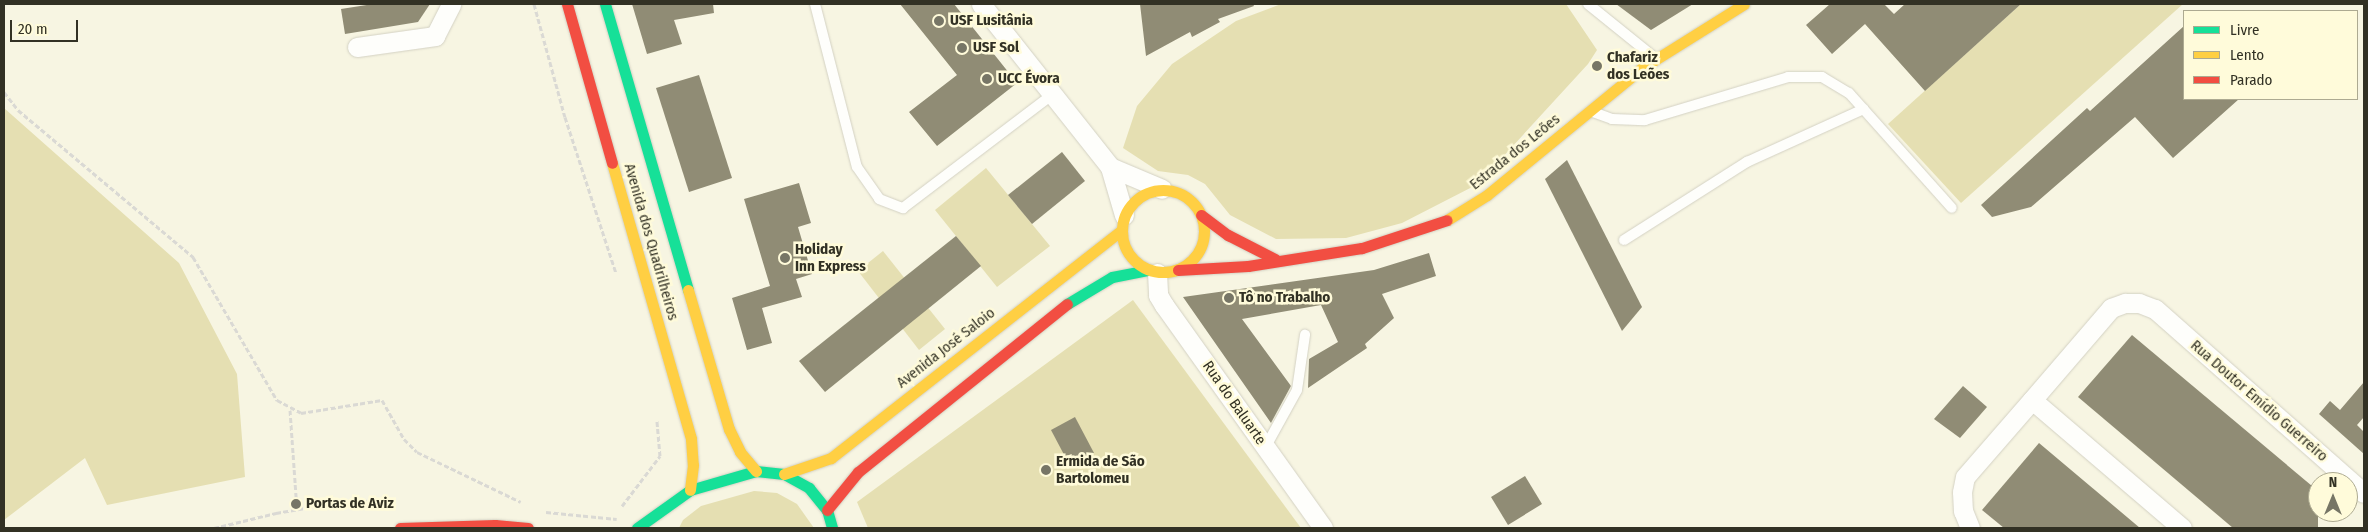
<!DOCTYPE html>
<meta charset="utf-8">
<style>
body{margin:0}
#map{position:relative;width:2368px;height:532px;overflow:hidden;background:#f7f5e2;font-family:"Fira Sans Condensed",sans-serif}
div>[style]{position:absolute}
.green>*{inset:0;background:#e5dfb2}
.building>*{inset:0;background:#908c75}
.path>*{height:3px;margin-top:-1.5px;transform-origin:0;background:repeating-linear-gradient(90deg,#dad9d4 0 5px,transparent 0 7.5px)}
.roads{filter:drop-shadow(0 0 1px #d3d1c3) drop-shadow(0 0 1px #d3d1c3)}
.lane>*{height:10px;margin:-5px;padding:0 5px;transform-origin:5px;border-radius:5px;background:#fefefb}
.street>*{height:19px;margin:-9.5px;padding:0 9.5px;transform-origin:9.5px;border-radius:9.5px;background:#fefefb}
.fast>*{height:11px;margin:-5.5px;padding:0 5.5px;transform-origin:5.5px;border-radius:5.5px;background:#16e098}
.slow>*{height:11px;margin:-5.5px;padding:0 5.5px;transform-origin:5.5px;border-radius:5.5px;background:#ffcf43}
.slow>.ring{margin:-5.5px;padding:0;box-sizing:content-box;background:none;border:11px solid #ffcf43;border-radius:50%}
.jam>*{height:11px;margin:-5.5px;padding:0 5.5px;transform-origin:5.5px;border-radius:5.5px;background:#f24e42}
.dots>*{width:14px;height:14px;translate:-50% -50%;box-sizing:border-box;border:2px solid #fffbda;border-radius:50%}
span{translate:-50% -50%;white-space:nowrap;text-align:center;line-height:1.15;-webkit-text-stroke:5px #fffbda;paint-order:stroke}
.poi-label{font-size:15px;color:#323124;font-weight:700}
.left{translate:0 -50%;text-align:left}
.street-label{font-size:15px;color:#323124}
.frame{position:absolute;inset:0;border:5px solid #323124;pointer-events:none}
.legend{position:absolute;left:2183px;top:10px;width:175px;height:90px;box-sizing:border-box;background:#fffbda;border:1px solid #adaa91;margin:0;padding:6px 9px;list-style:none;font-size:15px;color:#323124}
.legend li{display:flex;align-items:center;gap:10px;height:25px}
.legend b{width:25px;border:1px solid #adaa91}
.north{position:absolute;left:2308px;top:472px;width:50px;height:50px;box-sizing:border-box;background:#fffbda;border:1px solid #adaa91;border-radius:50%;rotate:0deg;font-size:14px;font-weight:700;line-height:20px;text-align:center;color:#323124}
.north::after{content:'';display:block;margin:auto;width:18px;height:22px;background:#777666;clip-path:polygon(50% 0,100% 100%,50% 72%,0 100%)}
.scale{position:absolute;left:10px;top:20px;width:68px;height:22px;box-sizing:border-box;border:2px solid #323124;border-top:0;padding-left:6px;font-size:15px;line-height:18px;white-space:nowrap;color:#323124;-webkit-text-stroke:4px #fffbda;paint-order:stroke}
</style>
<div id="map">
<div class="green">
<i style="clip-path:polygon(1281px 4px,1566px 4px,1597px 50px,1588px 64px,1478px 184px,1402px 223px,1346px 238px,1276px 239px,1230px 215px,1205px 184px,1188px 175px,1158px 171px,1123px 148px,1137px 106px,1172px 64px,1236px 21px)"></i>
<i style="clip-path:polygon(2021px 4px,2183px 4px,1961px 203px,1888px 124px)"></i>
<i style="clip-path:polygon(4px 108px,179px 263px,237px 374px,245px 477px,107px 505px,85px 458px,4px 520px)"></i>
<i style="clip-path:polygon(986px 168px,1050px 246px,997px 287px,935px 210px)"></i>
<i style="clip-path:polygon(883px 251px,945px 329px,919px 350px,858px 271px)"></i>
<i style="clip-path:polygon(1133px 300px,1301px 528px,868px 528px,857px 502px)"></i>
<i style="clip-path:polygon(754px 491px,777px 493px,797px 504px,814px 528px,679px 528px,683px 520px,701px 506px)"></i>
</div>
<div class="building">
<i style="clip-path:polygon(373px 4px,430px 4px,418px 22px,345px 34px,341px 9px)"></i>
<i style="clip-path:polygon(632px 4px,713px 4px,714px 13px,674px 20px,682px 44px,647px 54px)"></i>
<i style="clip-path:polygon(900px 4px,954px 4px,1017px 83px,937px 146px,909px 112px,957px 75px)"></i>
<i style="clip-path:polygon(1140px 4px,1253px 4px,1254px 6px,1218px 19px,1220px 22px,1192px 37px,1190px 32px,1146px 56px)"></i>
<i style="clip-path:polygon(1616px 4px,1693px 4px,1651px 30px)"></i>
<i style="clip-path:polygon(1830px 4px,1884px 4px,1894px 14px,1905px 4px,2021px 4px,1925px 91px,1865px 24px,1832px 54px,1806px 25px)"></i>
<i style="clip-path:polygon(2184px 26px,2184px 99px,2239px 99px,2173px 158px,2135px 117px,2031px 207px,1992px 217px,1981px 205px,2087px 108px,2090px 111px)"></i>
<i style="clip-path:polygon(699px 75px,732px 178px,689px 192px,656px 88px)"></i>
<i style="clip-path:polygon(1062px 152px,1085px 181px,1032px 224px,1008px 195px)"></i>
<i style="clip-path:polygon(1567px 160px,1642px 307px,1622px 331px,1545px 179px)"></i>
<i style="clip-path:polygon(799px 183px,811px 223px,798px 227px,812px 274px,796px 279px,802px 297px,762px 308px,772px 343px,747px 350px,732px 298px,770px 286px,744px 199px)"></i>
<i style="clip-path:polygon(956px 236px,981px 266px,825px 392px,799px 361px)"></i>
<i style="clip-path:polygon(1429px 253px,1436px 276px,1382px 294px,1394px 318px,1365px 344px,1367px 348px,1308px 388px,1309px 359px,1338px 342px,1321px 305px,1242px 319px,1291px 386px,1271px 423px,1183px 297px,1374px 270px)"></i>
<i style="clip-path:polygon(2132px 335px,2318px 491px,2318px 528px,2233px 528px,2078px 397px)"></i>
<i style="clip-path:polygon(2364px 382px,2364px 417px,2357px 425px,2364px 432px,2364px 454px,2319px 414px,2330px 401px,2340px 410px)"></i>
<i style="clip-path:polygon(1963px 386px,1987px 407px,1960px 438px,1934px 419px)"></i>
<i style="clip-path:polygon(1075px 417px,1094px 453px,1070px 466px,1051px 430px)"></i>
<i style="clip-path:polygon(2039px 443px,2140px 528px,2004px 528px,1982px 510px)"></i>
<i style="clip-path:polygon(1525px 476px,1542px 504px,1508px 525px,1491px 497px)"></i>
</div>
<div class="path">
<i style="left:534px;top:4px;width:117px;rotate:74.7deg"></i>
<i style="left:565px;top:117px;width:164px;rotate:71.9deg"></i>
<i style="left:4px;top:92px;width:23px;rotate:52deg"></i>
<i style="left:18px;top:110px;width:229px;rotate:40deg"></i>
<i style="left:193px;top:257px;width:166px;rotate:59.6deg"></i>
<i style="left:277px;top:400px;width:27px;rotate:28deg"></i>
<i style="left:301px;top:413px;width:82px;rotate:-9.1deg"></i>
<i style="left:382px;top:400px;width:45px;rotate:60.6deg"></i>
<i style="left:404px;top:439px;width:18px;rotate:45deg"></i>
<i style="left:417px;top:452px;width:115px;rotate:25.7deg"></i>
<i style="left:290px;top:410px;width:100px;rotate:86deg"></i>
<i style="left:622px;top:506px;width:63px;rotate:-52.8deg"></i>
<i style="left:660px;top:456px;width:37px;rotate:-95deg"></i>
<i style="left:546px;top:512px;width:71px;rotate:5.6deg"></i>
<i style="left:214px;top:528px;width:64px;rotate:-13.6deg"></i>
<i style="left:276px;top:513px;width:65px;rotate:-9.8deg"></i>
<i style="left:340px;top:502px;width:47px;rotate:-2.4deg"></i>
<i style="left:387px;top:500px;width:8px;rotate:30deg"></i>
</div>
<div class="roads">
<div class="lane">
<i style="left:815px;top:4px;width:168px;rotate:75.6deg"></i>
<i style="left:857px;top:167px;width:39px;rotate:55deg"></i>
<i style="left:879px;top:199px;width:26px;rotate:21deg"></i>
<i style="left:903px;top:208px;width:188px;rotate:-37.2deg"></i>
<i style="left:1588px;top:4px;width:86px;rotate:38.9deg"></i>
<i style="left:1593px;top:112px;width:20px;rotate:20deg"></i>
<i style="left:1612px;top:119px;width:33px;rotate:2deg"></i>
<i style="left:1645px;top:120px;width:149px;rotate:-16.7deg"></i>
<i style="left:1788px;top:77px;width:34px"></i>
<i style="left:1822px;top:77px;width:31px;rotate:31deg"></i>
<i style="left:1849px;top:93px;width:154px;rotate:48.2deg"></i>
<i style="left:1624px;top:240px;width:146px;rotate:-32.4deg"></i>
<i style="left:1747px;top:162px;width:128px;rotate:-24.4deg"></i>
<i style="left:1265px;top:448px;width:66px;rotate:-61.1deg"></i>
<i style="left:1297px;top:390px;width:56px;rotate:-81.7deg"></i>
</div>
<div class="street">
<i style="left:981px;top:4px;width:208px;rotate:51.6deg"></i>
<i style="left:1110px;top:167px;width:50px;rotate:73.7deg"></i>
<i style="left:357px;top:47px;width:79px;rotate:-8deg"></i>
<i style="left:435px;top:36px;width:36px;rotate:-63deg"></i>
<i style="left:1110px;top:167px;width:56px;rotate:22.9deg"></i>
<i style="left:1157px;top:273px;width:22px;rotate:87deg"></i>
<i style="left:1158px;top:295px;width:12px;rotate:59deg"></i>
<i style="left:1164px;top:305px;width:274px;rotate:54.5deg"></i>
<i style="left:1970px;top:528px;width:18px;rotate:-112deg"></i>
<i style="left:1963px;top:511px;width:19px;rotate:-93deg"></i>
<i style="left:1962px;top:492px;width:15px;rotate:-79deg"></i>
<i style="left:1965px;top:477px;width:102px;rotate:-49deg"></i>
<i style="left:2182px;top:528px;width:197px;rotate:-139.5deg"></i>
<i style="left:2032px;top:400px;width:121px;rotate:-49.3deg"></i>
<i style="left:2111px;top:308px;width:15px;rotate:-20deg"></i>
<i style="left:2125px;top:303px;width:14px"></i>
<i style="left:2139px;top:303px;width:17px;rotate:21deg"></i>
<i style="left:2155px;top:309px;width:278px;rotate:41.4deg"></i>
</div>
<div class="fast">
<i style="left:605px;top:4px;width:298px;rotate:73.8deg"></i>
<i style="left:1067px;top:304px;width:52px;rotate:-31deg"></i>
<i style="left:1112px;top:277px;width:36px;rotate:-11deg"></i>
<i style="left:637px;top:528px;width:65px;rotate:-35.6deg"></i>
<i style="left:690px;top:490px;width:69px;rotate:-16.1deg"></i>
<i style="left:756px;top:471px;width:28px;rotate:6deg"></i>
<i style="left:784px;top:474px;width:29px;rotate:29deg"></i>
<i style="left:809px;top:488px;width:28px;rotate:51deg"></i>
<i style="left:827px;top:510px;width:19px;rotate:74deg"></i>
</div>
<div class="slow">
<i style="left:612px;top:163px;width:287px;rotate:74deg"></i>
<i style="left:691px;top:439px;width:26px;rotate:86deg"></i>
<i style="left:693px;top:465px;width:25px;rotate:97deg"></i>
<i class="ring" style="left:1122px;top:190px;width:71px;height:71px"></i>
<i style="left:1447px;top:220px;width:47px;rotate:-32deg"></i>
<i style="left:1487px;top:195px;width:200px;rotate:-39.3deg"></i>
<i style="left:1642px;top:68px;width:120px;rotate:-32.1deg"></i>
<i style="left:688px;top:290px;width:145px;rotate:73.6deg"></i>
<i style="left:729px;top:429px;width:25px;rotate:64deg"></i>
<i style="left:740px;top:452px;width:25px;rotate:50deg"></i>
<i style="left:784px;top:474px;width:50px;rotate:-18.8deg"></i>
<i style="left:831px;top:458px;width:368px;rotate:-38.1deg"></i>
</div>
<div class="jam">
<i style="left:567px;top:4px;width:165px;rotate:74.2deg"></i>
<i style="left:1201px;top:215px;width:34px;rotate:37deg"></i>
<i style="left:1228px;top:235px;width:53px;rotate:27.1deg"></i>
<i style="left:1178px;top:270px;width:70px;rotate:-3.3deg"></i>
<i style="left:1248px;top:266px;width:115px;rotate:-9deg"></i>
<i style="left:1362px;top:248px;width:89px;rotate:-18.2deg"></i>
<i style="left:827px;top:510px;width:49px;rotate:-50.8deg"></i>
<i style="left:858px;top:472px;width:268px;rotate:-38.8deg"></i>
<i style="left:400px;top:528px;width:95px;rotate:-1.8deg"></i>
<i style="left:495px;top:525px;width:33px;rotate:5deg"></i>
</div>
</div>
<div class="dots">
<i style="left:939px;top:21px;background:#777666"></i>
<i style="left:962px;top:48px;background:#777666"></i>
<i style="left:1597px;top:66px;background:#777666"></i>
<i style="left:987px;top:79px;background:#777666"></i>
<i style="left:785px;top:258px;background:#777666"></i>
<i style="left:1229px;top:298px;background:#777666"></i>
<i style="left:1046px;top:470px;background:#777666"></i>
<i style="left:296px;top:504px;background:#777666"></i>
</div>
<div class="poi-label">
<span class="left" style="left:950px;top:21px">USF Lusitânia</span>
<span class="left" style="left:973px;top:48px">USF Sol</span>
<span class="left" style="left:1607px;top:66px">Chafariz<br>dos Leões</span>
<span class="left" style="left:998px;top:79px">UCC Évora</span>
<span class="left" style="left:795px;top:258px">Holiday<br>Inn Express</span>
<span class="left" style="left:1239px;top:298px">Tô no Trabalho</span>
<span class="left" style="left:1056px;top:470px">Ermida de São<br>Bartolomeu</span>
<span class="left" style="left:306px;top:504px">Portas de Aviz</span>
</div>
<div class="street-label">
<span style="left:1515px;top:152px;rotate:-39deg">Estrada dos Leões</span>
<span style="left:651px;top:242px;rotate:74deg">Avenida dos Quadrilheiros</span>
<span style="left:946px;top:348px;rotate:-38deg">Avenida José Saloio</span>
<span style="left:2259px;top:401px;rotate:41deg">Rua Doutor Emídio Guerreiro</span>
<span style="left:1234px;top:403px;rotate:55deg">Rua do Baluarte</span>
</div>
<div class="frame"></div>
<ul class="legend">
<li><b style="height:6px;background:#16e098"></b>Livre</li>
<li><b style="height:6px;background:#ffcf43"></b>Lento</li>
<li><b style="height:6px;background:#f24e42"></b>Parado</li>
</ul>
<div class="north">N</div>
<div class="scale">20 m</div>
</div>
